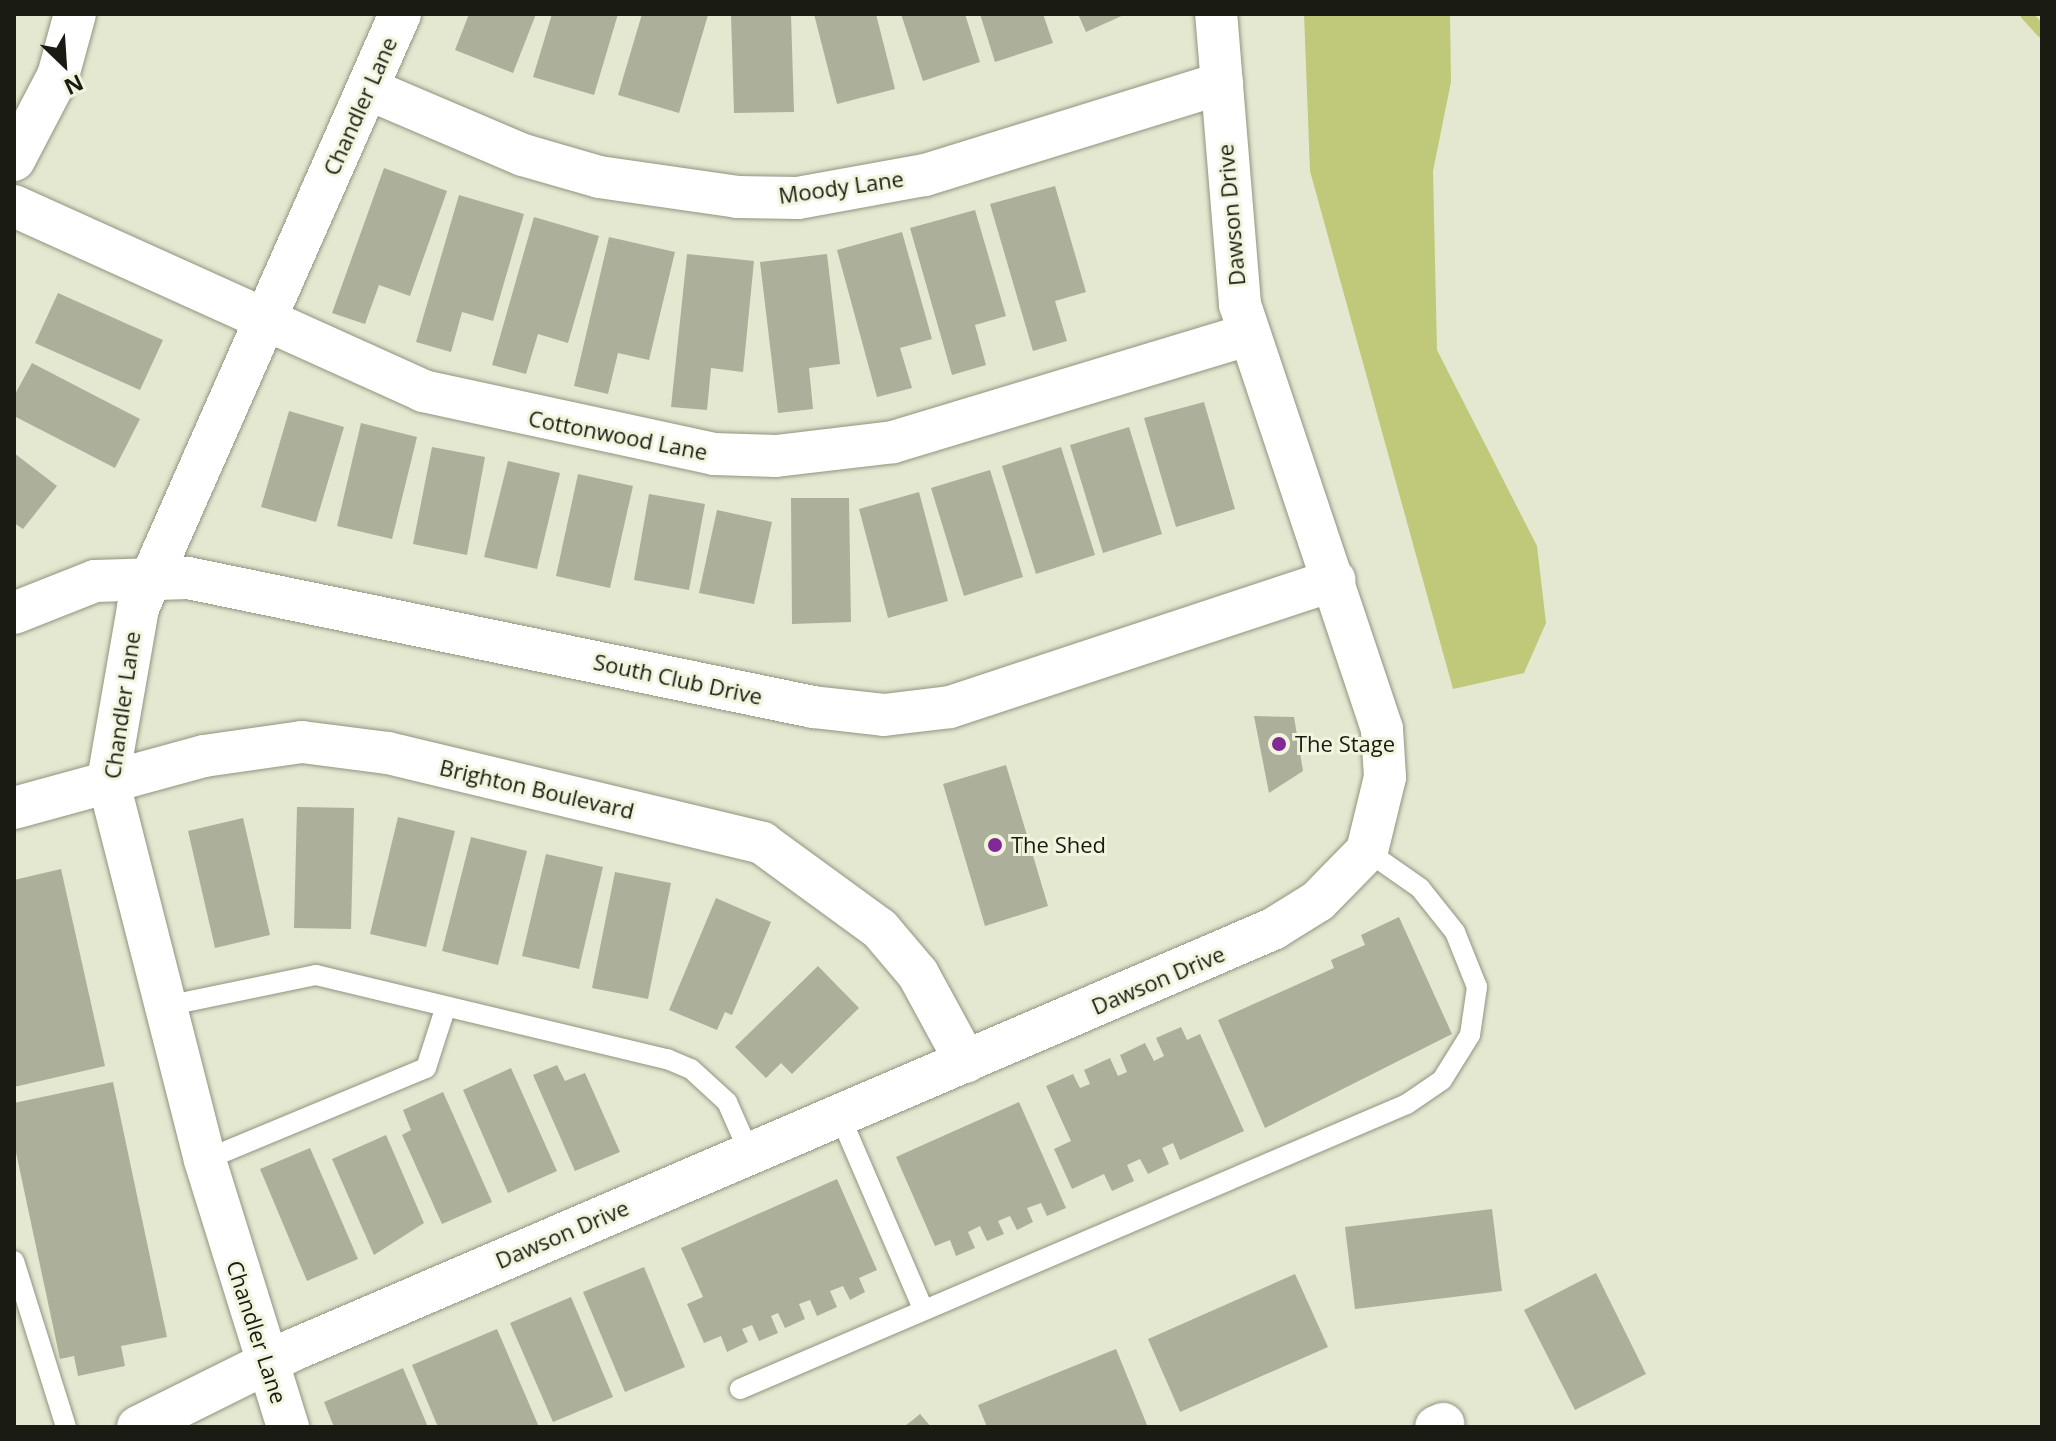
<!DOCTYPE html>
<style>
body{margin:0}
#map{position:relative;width:2056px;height:1441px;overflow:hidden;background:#e4e8d1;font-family:"Open Sans",sans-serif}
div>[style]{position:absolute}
.water>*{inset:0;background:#c0c879}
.stream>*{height:12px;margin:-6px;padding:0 6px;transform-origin:6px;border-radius:6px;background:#c0c879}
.building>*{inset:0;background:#acaf99}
.roads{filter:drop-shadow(0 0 2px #91947f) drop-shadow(0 0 2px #91947f)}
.service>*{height:20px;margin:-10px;padding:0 10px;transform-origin:10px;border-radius:10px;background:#fff}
.minor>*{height:42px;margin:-21px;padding:0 21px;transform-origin:21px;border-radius:21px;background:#fff}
.dots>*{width:22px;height:22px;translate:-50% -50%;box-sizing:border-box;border:4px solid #f2f5de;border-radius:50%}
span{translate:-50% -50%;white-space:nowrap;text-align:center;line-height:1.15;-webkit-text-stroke:6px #f2f5de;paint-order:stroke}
.street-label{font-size:22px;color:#1a1b13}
.poi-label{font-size:22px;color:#1a1b13}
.left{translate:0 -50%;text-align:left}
.frame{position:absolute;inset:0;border:16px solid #1a1b13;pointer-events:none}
.north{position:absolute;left:24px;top:24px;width:80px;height:80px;-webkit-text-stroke:6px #f2f5de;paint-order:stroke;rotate:155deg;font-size:22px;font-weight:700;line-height:32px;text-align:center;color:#1a1b13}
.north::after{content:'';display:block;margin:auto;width:28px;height:36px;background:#1a1b13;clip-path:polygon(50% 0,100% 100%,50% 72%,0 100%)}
</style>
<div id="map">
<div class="water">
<i style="clip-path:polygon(1304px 14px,1450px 14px,1451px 82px,1433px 171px,1437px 350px,1537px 546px,1546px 623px,1524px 673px,1453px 689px,1310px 171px)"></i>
</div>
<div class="stream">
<i style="left:2026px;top:14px;width:24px;rotate:48deg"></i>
</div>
<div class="building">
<i style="clip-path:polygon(469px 14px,536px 14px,513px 73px,455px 50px)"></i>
<i style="clip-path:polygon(552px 14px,618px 14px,594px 95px,533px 77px)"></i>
<i style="clip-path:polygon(642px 14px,708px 15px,679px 113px,618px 95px)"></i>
<i style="clip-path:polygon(731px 14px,791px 14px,794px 112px,734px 113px)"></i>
<i style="clip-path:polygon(814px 14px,876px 14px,895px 89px,837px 104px)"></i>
<i style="clip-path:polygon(901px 14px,965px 14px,980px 62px,923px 81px)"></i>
<i style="clip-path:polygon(980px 14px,1043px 14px,1053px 43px,995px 62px)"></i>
<i style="clip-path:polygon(1078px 14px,1126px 14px,1086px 32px)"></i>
<i style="clip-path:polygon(384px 168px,447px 191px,410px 296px,379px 285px,365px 324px,332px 313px)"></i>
<i style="clip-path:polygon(1055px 186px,1086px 292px,1055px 301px,1067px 341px,1033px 351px,990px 204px)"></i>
<i style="clip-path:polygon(459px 195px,524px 214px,493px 321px,462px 312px,451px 352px,416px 342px)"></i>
<i style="clip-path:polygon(975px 210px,1006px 316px,975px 325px,986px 365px,952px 375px,910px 228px)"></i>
<i style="clip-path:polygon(534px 217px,599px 236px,568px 343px,538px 334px,526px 374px,492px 365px)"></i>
<i style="clip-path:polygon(902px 232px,932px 339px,900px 348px,912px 388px,877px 397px,837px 250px)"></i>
<i style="clip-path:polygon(609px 237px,675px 252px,649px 360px,618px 353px,608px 394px,574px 386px)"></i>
<i style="clip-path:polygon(687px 254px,754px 261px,743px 372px,711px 368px,707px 410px,671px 407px)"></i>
<i style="clip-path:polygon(827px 254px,840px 364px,809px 368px,813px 409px,778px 413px,760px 262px)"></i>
<i style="clip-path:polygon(58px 293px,163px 340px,140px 390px,35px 343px)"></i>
<i style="clip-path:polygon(32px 363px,140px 419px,115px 468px,14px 416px,14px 396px)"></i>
<i style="clip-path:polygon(1204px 402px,1235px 509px,1176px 527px,1144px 418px)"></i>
<i style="clip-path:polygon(289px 411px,344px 427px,316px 522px,261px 507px)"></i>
<i style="clip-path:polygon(361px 423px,417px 437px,392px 539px,337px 526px)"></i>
<i style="clip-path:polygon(1129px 427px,1162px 534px,1103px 553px,1070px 445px)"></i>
<i style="clip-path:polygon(432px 447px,485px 457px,467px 555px,413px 544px)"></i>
<i style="clip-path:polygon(1061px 447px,1095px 555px,1036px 574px,1002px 466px)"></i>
<i style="clip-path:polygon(14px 453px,57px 486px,23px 529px,14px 523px)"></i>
<i style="clip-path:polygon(508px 461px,560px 473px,537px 569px,484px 557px)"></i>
<i style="clip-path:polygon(990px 470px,1023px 577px,964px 596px,931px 488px)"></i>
<i style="clip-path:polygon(578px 474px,633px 486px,610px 588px,556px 576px)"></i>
<i style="clip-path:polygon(919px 492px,948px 601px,888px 618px,859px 509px)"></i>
<i style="clip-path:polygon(649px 494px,705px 504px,689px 590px,634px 580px)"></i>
<i style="clip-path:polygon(791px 498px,849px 498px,851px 622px,792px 624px)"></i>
<i style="clip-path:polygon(717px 510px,772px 522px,754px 604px,699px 593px)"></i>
<i style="clip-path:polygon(1254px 716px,1294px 717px,1303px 771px,1269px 793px)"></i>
<i style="clip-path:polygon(1006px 765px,1048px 906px,985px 926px,943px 784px)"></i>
<i style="clip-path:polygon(297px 807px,354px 808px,351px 929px,294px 928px)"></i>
<i style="clip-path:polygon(398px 817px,455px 831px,426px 947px,370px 934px)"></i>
<i style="clip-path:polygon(243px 818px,270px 935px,215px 948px,188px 831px)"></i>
<i style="clip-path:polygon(471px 837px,527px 851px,498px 965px,442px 951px)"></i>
<i style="clip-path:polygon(546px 854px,603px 867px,579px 969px,522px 956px)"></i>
<i style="clip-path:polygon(61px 869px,105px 1066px,14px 1087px,14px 880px)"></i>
<i style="clip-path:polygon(615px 872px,671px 883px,648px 999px,592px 988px)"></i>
<i style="clip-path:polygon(716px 898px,771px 922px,732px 1015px,725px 1012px,717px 1030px,669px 1010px)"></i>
<i style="clip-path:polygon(1399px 917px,1452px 1034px,1265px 1128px,1218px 1020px,1334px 968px,1331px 960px,1365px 945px,1361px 935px)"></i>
<i style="clip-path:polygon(818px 966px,859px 1008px,792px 1074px,781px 1063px,766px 1078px,735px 1047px)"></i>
<i style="clip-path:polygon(1181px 1027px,1187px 1040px,1200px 1034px,1244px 1131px,1180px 1160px,1173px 1143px,1162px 1148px,1169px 1164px,1148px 1174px,1140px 1159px,1127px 1165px,1134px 1181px,1112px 1191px,1104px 1174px,1072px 1189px,1054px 1149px,1071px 1141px,1046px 1086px,1073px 1074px,1080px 1088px,1090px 1084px,1084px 1070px,1110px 1058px,1118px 1076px,1127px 1072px,1120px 1055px,1145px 1043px,1154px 1061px,1164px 1056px,1156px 1038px)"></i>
<i style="clip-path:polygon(557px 1065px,565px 1081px,585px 1073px,620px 1152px,575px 1171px,533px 1075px)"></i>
<i style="clip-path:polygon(511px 1068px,557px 1171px,508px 1193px,463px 1090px)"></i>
<i style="clip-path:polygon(113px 1082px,167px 1337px,121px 1346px,125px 1366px,78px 1376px,74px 1356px,60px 1359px,14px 1143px,14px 1103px)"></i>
<i style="clip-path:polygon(443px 1092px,492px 1202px,442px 1224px,402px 1135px,411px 1130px,403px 1110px)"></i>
<i style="clip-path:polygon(1019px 1102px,1066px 1208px,1047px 1216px,1041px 1203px,1027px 1208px,1033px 1222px,1017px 1230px,1010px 1216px,998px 1221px,1004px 1234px,987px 1241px,980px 1226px,968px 1232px,975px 1248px,956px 1256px,950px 1240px,935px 1246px,896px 1157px)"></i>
<i style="clip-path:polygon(386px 1135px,424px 1223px,374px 1255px,332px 1159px)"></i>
<i style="clip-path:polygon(310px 1148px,358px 1259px,307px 1281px,260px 1169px)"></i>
<i style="clip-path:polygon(837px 1179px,877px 1270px,859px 1278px,865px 1292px,850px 1300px,843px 1286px,830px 1291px,837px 1307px,817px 1316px,810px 1300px,799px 1304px,805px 1319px,785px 1328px,778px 1313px,771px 1316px,778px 1333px,759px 1341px,752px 1325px,742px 1329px,748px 1342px,727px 1352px,721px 1336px,704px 1343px,687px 1304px,703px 1297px,681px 1248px)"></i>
<i style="clip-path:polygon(1492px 1209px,1502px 1291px,1355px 1309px,1345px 1227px)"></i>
<i style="clip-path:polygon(644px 1267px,685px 1367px,625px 1392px,583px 1292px)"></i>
<i style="clip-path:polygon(1596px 1273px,1646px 1374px,1575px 1410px,1524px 1310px)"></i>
<i style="clip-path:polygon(1295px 1274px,1328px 1347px,1180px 1412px,1148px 1339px)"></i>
<i style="clip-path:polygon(571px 1297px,613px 1397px,553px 1422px,510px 1323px)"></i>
<i style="clip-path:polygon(497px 1329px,539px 1427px,438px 1427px,412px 1365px)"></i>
<i style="clip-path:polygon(1116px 1349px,1147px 1425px,987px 1427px,978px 1405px)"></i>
<i style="clip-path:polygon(403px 1368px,428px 1427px,334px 1427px,324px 1402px)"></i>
<i style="clip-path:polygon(920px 1414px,931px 1427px,904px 1427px)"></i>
</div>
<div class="roads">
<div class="service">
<i style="left:166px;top:1006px;width:153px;rotate:-11.7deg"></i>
<i style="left:316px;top:975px;width:361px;rotate:13.5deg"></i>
<i style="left:667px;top:1059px;width:26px;rotate:23deg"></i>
<i style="left:691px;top:1069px;width:49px;rotate:42.5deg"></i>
<i style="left:727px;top:1102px;width:57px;rotate:66.1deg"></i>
<i style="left:840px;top:1116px;width:210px;rotate:66.7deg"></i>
<i style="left:205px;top:1160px;width:239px;rotate:-22.6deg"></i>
<i style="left:426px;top:1068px;width:62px;rotate:-72.1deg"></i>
<i style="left:14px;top:1261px;width:174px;rotate:72.6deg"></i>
<i style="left:740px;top:1389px;width:725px;rotate:-23.14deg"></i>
<i style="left:1407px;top:1104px;width:42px;rotate:-34.4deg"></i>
<i style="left:1442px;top:1080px;width:53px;rotate:-58.1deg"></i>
<i style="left:1470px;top:1035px;width:49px;rotate:-81.7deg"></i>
<i style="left:1477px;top:987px;width:59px;rotate:-111.8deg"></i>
<i style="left:1455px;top:932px;width:56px;rotate:-128.5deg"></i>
<i style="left:1420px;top:888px;width:65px;rotate:-145.1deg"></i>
</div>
<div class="minor">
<i style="left:368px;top:89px;width:168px;rotate:23.1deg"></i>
<i style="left:523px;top:155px;width:79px;rotate:16.1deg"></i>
<i style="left:599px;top:177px;width:139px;rotate:8.2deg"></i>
<i style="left:737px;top:197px;width:61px;rotate:0.9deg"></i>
<i style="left:798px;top:198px;width:129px;rotate:-10.3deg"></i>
<i style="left:925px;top:175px;width:311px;rotate:-17.2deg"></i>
<i style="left:14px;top:160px;width:95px;rotate:-62.4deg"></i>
<i style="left:58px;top:76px;width:64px;rotate:-74.7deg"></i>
<i style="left:14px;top:206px;width:449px;rotate:24.3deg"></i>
<i style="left:423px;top:391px;width:298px;rotate:12.2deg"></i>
<i style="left:714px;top:454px;width:62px;rotate:1.8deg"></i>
<i style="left:776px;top:456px;width:118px;rotate:-6.8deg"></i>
<i style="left:893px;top:442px;width:371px;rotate:-16.8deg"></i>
<i style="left:14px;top:613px;width:87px;rotate:-21.6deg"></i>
<i style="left:95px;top:581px;width:93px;rotate:-1.8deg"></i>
<i style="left:188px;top:578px;width:638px;rotate:11.66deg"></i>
<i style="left:813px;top:707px;width:71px;rotate:6.4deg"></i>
<i style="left:884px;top:715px;width:66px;rotate:-6.9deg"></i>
<i style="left:950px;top:707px;width:405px;rotate:-18.3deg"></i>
<i style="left:14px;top:808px;width:197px;rotate:-15.3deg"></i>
<i style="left:204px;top:756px;width:99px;rotate:-8.1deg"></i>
<i style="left:302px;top:742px;width:87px;rotate:7.3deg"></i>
<i style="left:388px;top:753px;width:385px;rotate:13.5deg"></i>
<i style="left:762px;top:843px;width:146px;rotate:36.1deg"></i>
<i style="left:880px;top:929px;width:59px;rotate:49.8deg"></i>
<i style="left:918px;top:974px;width:100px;rotate:61.4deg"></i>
<i style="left:138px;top:1427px;width:173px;rotate:-26.4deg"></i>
<i style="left:293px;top:1350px;width:1067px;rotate:-23.25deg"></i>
<i style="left:1273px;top:929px;width:53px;rotate:-31.9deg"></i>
<i style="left:1318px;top:901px;width:70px;rotate:-45.6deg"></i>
<i style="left:1367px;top:851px;width:76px;rotate:-76.3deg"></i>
<i style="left:1385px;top:777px;width:48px;rotate:-93.6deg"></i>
<i style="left:1382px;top:729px;width:448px;rotate:-108.5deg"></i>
<i style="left:1240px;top:304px;width:291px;rotate:-94.7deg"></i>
<i style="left:288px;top:1427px;width:280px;rotate:-107.3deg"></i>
<i style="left:205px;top:1160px;width:392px;rotate:-104.3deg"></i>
<i style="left:108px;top:780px;width:175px;rotate:-80.1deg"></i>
<i style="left:138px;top:608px;width:649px;rotate:-66.2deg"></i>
<i style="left:1436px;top:1427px;width:8px;rotate:-23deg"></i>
</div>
</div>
<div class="dots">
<i style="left:1279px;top:744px;background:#812996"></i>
<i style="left:995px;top:845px;background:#812996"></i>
</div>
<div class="street-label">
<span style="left:360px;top:106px;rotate:-66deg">Chandler Lane</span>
<span style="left:841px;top:187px;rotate:-8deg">Moody Lane</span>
<span style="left:1231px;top:215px;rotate:-95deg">Dawson Drive</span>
<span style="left:618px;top:435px;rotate:11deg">Cottonwood Lane</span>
<span style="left:678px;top:679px;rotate:12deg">South Club Drive</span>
<span style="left:122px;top:705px;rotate:-82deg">Chandler Lane</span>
<span style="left:537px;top:789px;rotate:13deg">Brighton Boulevard</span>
<span style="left:1158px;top:980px;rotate:-23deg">Dawson Drive</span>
<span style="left:562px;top:1234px;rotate:-23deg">Dawson Drive</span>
<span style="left:257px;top:1332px;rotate:72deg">Chandler Lane</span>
</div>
<div class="poi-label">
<span class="left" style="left:1295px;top:744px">The Stage</span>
<span class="left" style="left:1011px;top:845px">The Shed</span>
</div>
<div class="frame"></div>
<div class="north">N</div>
</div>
